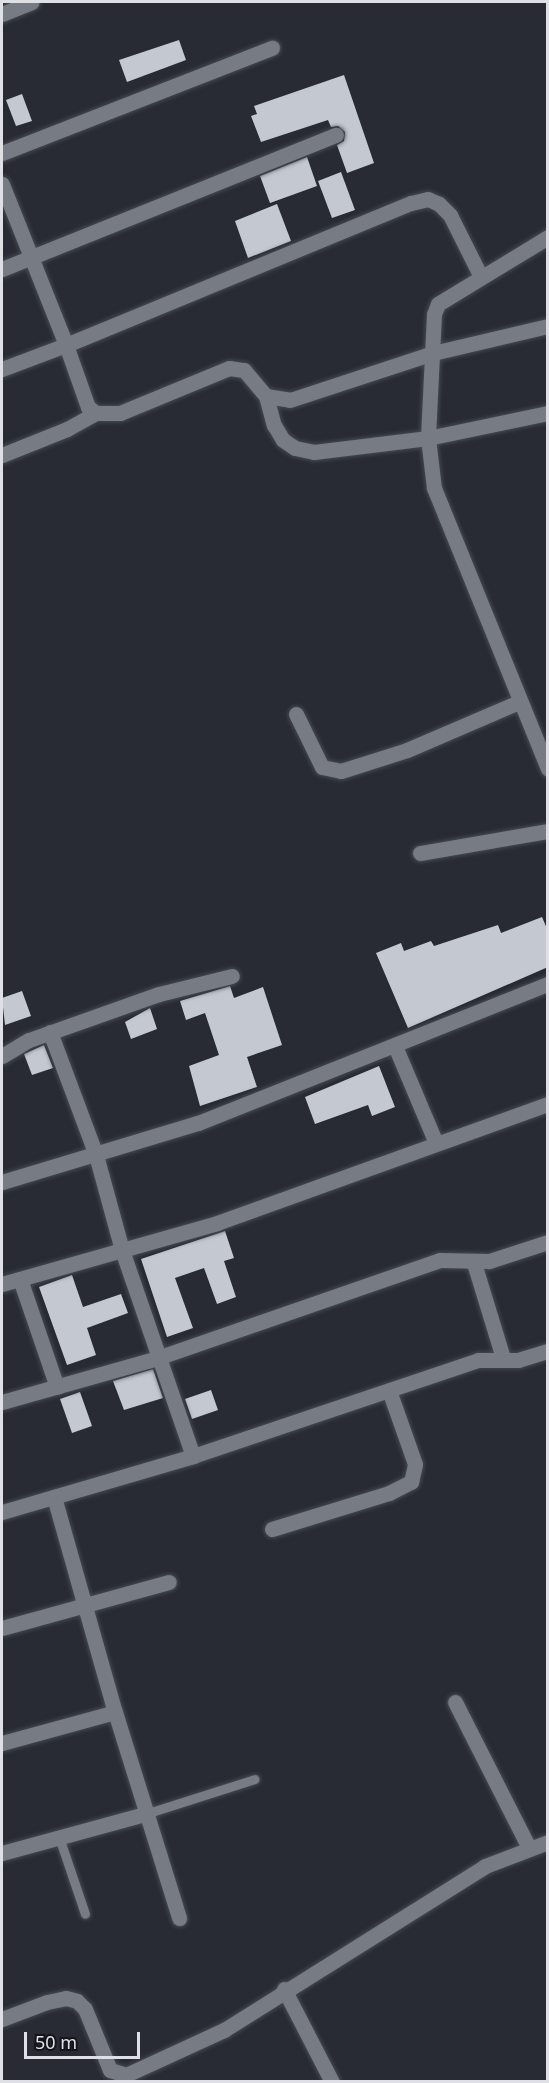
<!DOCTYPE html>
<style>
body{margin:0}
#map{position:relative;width:549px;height:2083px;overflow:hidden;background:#282b33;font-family:"Noto Sans",sans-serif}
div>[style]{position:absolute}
.building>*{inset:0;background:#c4c8d1}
.roads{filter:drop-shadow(0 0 2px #46494f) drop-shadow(0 0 2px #46494f)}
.lane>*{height:9px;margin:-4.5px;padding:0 4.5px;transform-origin:4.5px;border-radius:4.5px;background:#777b84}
.street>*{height:15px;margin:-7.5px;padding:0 7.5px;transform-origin:7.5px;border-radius:7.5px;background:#777b84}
span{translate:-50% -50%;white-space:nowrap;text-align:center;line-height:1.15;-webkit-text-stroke:6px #131417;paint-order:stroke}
.frame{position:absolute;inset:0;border:3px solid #dee0e5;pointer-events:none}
.scale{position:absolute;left:24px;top:2032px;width:116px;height:27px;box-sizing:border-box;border:3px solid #dee0e5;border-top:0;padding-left:8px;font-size:18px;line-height:21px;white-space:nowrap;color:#dee0e5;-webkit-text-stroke:4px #131417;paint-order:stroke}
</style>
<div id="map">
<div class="building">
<i style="clip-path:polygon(179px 40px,186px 60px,127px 82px,119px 60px)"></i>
<i style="clip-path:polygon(344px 75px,374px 163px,347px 173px,337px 145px,344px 141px,345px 132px,338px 126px,331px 127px,328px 120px,261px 142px,251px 116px,257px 114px,254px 106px)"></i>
<i style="clip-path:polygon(22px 94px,32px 121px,16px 126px,6px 100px)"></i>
<i style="clip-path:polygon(307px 157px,317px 186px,270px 203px,260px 176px)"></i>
<i style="clip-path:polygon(341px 172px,355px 210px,332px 218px,318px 181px)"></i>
<i style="clip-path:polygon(277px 204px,291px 241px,248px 258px,235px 221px)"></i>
<i style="clip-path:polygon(542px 917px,548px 931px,548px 967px,408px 1028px,376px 953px,401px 943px,404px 951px,431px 941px,434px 946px,498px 925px,501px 933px)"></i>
<i style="clip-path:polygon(230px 986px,234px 998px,263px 987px,282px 1045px,247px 1057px,257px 1087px,200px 1106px,189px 1066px,219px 1055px,205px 1013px,186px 1020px,180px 1001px)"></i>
<i style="clip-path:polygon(22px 991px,31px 1016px,5px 1025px,2px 998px)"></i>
<i style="clip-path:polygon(150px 1008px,157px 1029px,131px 1039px,125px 1022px)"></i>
<i style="clip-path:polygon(44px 1045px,53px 1068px,32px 1075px,24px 1054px)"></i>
<i style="clip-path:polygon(379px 1066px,395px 1107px,372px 1116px,368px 1105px,315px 1124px,305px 1097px)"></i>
<i style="clip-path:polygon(225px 1231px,234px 1258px,224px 1261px,236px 1297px,217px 1304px,204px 1268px,175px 1278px,193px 1328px,167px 1337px,141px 1259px)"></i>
<i style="clip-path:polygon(72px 1275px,83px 1307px,121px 1294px,128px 1313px,87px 1328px,96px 1355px,67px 1365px,39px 1287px)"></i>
<i style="clip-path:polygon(153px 1369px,163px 1398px,124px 1410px,113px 1381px)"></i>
<i style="clip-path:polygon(211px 1390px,218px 1410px,192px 1419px,185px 1399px)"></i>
<i style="clip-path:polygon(80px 1392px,92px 1426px,72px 1433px,60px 1399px)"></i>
</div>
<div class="roads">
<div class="lane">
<i style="left:145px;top:1814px;width:115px;rotate:-17.7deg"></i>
<i style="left:59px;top:1837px;width:81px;rotate:71.3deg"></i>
</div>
<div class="street">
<i style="left:2px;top:14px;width:32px;rotate:-22deg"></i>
<i style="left:2px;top:153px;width:290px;rotate:-21.3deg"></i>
<i style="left:2px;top:184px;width:173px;rotate:68.3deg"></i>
<i style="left:66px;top:345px;width:373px;rotate:-22.4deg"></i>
<i style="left:411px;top:203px;width:17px;rotate:-13deg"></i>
<i style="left:428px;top:199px;width:12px;rotate:24deg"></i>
<i style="left:439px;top:204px;width:16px;rotate:45deg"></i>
<i style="left:450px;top:215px;width:67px;rotate:63.4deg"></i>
<i style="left:548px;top:237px;width:129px;rotate:148.7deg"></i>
<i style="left:438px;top:304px;width:11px;rotate:112deg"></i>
<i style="left:434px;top:314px;width:124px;rotate:92.8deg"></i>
<i style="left:428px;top:438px;width:50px;rotate:83.2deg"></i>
<i style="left:434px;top:488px;width:303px;rotate:67.9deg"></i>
<i style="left:2px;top:269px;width:360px;rotate:-21.9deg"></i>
<i style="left:2px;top:369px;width:68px;rotate:-20.6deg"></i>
<i style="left:66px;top:345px;width:66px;rotate:70.5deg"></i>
<i style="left:88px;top:407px;width:10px;rotate:37deg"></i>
<i style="left:96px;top:413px;width:24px"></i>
<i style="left:120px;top:413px;width:118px;rotate:-22.4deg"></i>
<i style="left:229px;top:368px;width:15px;rotate:8deg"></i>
<i style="left:244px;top:370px;width:34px;rotate:50deg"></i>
<i style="left:266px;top:396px;width:24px;rotate:9deg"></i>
<i style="left:290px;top:400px;width:151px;rotate:-18.2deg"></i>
<i style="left:433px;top:353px;width:118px;rotate:-13.2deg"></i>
<i style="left:266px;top:396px;width:30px;rotate:75deg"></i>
<i style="left:274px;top:425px;width:17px;rotate:59deg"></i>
<i style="left:283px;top:440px;width:14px;rotate:34deg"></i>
<i style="left:295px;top:448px;width:19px;rotate:12deg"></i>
<i style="left:314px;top:452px;width:115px;rotate:-7deg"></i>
<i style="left:428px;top:438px;width:123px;rotate:-11.8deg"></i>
<i style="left:2px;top:455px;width:70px;rotate:-21.8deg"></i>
<i style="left:67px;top:429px;width:33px;rotate:-29deg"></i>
<i style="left:296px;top:714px;width:59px;rotate:63.9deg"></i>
<i style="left:322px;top:767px;width:19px;rotate:12deg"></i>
<i style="left:341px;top:771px;width:69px;rotate:-17.7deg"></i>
<i style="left:407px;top:750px;width:122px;rotate:-23.2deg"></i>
<i style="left:420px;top:853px;width:130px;rotate:-9.8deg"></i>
<i style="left:50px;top:1032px;width:131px;rotate:69.5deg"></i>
<i style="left:96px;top:1155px;width:98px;rotate:74.7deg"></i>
<i style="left:122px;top:1250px;width:218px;rotate:71deg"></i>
<i style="left:395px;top:1046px;width:105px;rotate:67.1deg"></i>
<i style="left:2px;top:1056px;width:31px;rotate:-31deg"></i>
<i style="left:29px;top:1040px;width:138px;rotate:-19.5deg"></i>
<i style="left:159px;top:994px;width:75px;rotate:-13.9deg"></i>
<i style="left:2px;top:1182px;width:205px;rotate:-16.8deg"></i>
<i style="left:198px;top:1123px;width:377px;rotate:-21.7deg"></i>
<i style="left:474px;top:1263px;width:99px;rotate:73deg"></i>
<i style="left:20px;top:1279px;width:114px;rotate:71.1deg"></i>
<i style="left:2px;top:1284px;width:223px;rotate:-15.8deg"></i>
<i style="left:217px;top:1223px;width:352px;rotate:-19.8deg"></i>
<i style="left:2px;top:1402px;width:161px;rotate:-15.8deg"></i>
<i style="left:157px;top:1358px;width:299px;rotate:-19.1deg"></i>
<i style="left:440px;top:1260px;width:49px;rotate:1.2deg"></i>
<i style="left:489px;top:1261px;width:62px;rotate:-17.9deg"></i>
<i style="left:54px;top:1497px;width:223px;rotate:74.2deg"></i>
<i style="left:115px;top:1712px;width:216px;rotate:72.7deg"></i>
<i style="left:2px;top:1512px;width:199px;rotate:-16.3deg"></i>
<i style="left:193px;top:1456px;width:301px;rotate:-18.6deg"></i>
<i style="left:478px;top:1360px;width:40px"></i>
<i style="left:518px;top:1360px;width:31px;rotate:-17deg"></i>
<i style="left:272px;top:1529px;width:122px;rotate:-17.1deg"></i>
<i style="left:389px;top:1493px;width:25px;rotate:-27deg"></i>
<i style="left:411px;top:1482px;width:18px;rotate:-77deg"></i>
<i style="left:415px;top:1464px;width:78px;rotate:-109.4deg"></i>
<i style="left:2px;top:1628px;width:173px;rotate:-15.4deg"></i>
<i style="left:455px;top:1702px;width:164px;rotate:63.1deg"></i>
<i style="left:2px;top:1743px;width:117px;rotate:-15.3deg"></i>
<i style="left:2px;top:1853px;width:148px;rotate:-15.3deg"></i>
<i style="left:284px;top:1989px;width:105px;rotate:62.7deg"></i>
<i style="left:2px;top:2019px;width:48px;rotate:-20.7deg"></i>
<i style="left:47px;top:2002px;width:19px;rotate:-12deg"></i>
<i style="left:66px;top:1998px;width:11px;rotate:15deg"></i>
<i style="left:77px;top:2001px;width:11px;rotate:45deg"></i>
<i style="left:85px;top:2009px;width:66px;rotate:67.7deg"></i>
<i style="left:110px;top:2070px;width:17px;rotate:17deg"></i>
<i style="left:126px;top:2075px;width:108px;rotate:-24.7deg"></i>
<i style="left:224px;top:2030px;width:308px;rotate:-32.1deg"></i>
<i style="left:485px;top:1866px;width:67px;rotate:-20.9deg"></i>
</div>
</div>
<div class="frame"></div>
<div class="scale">50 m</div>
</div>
